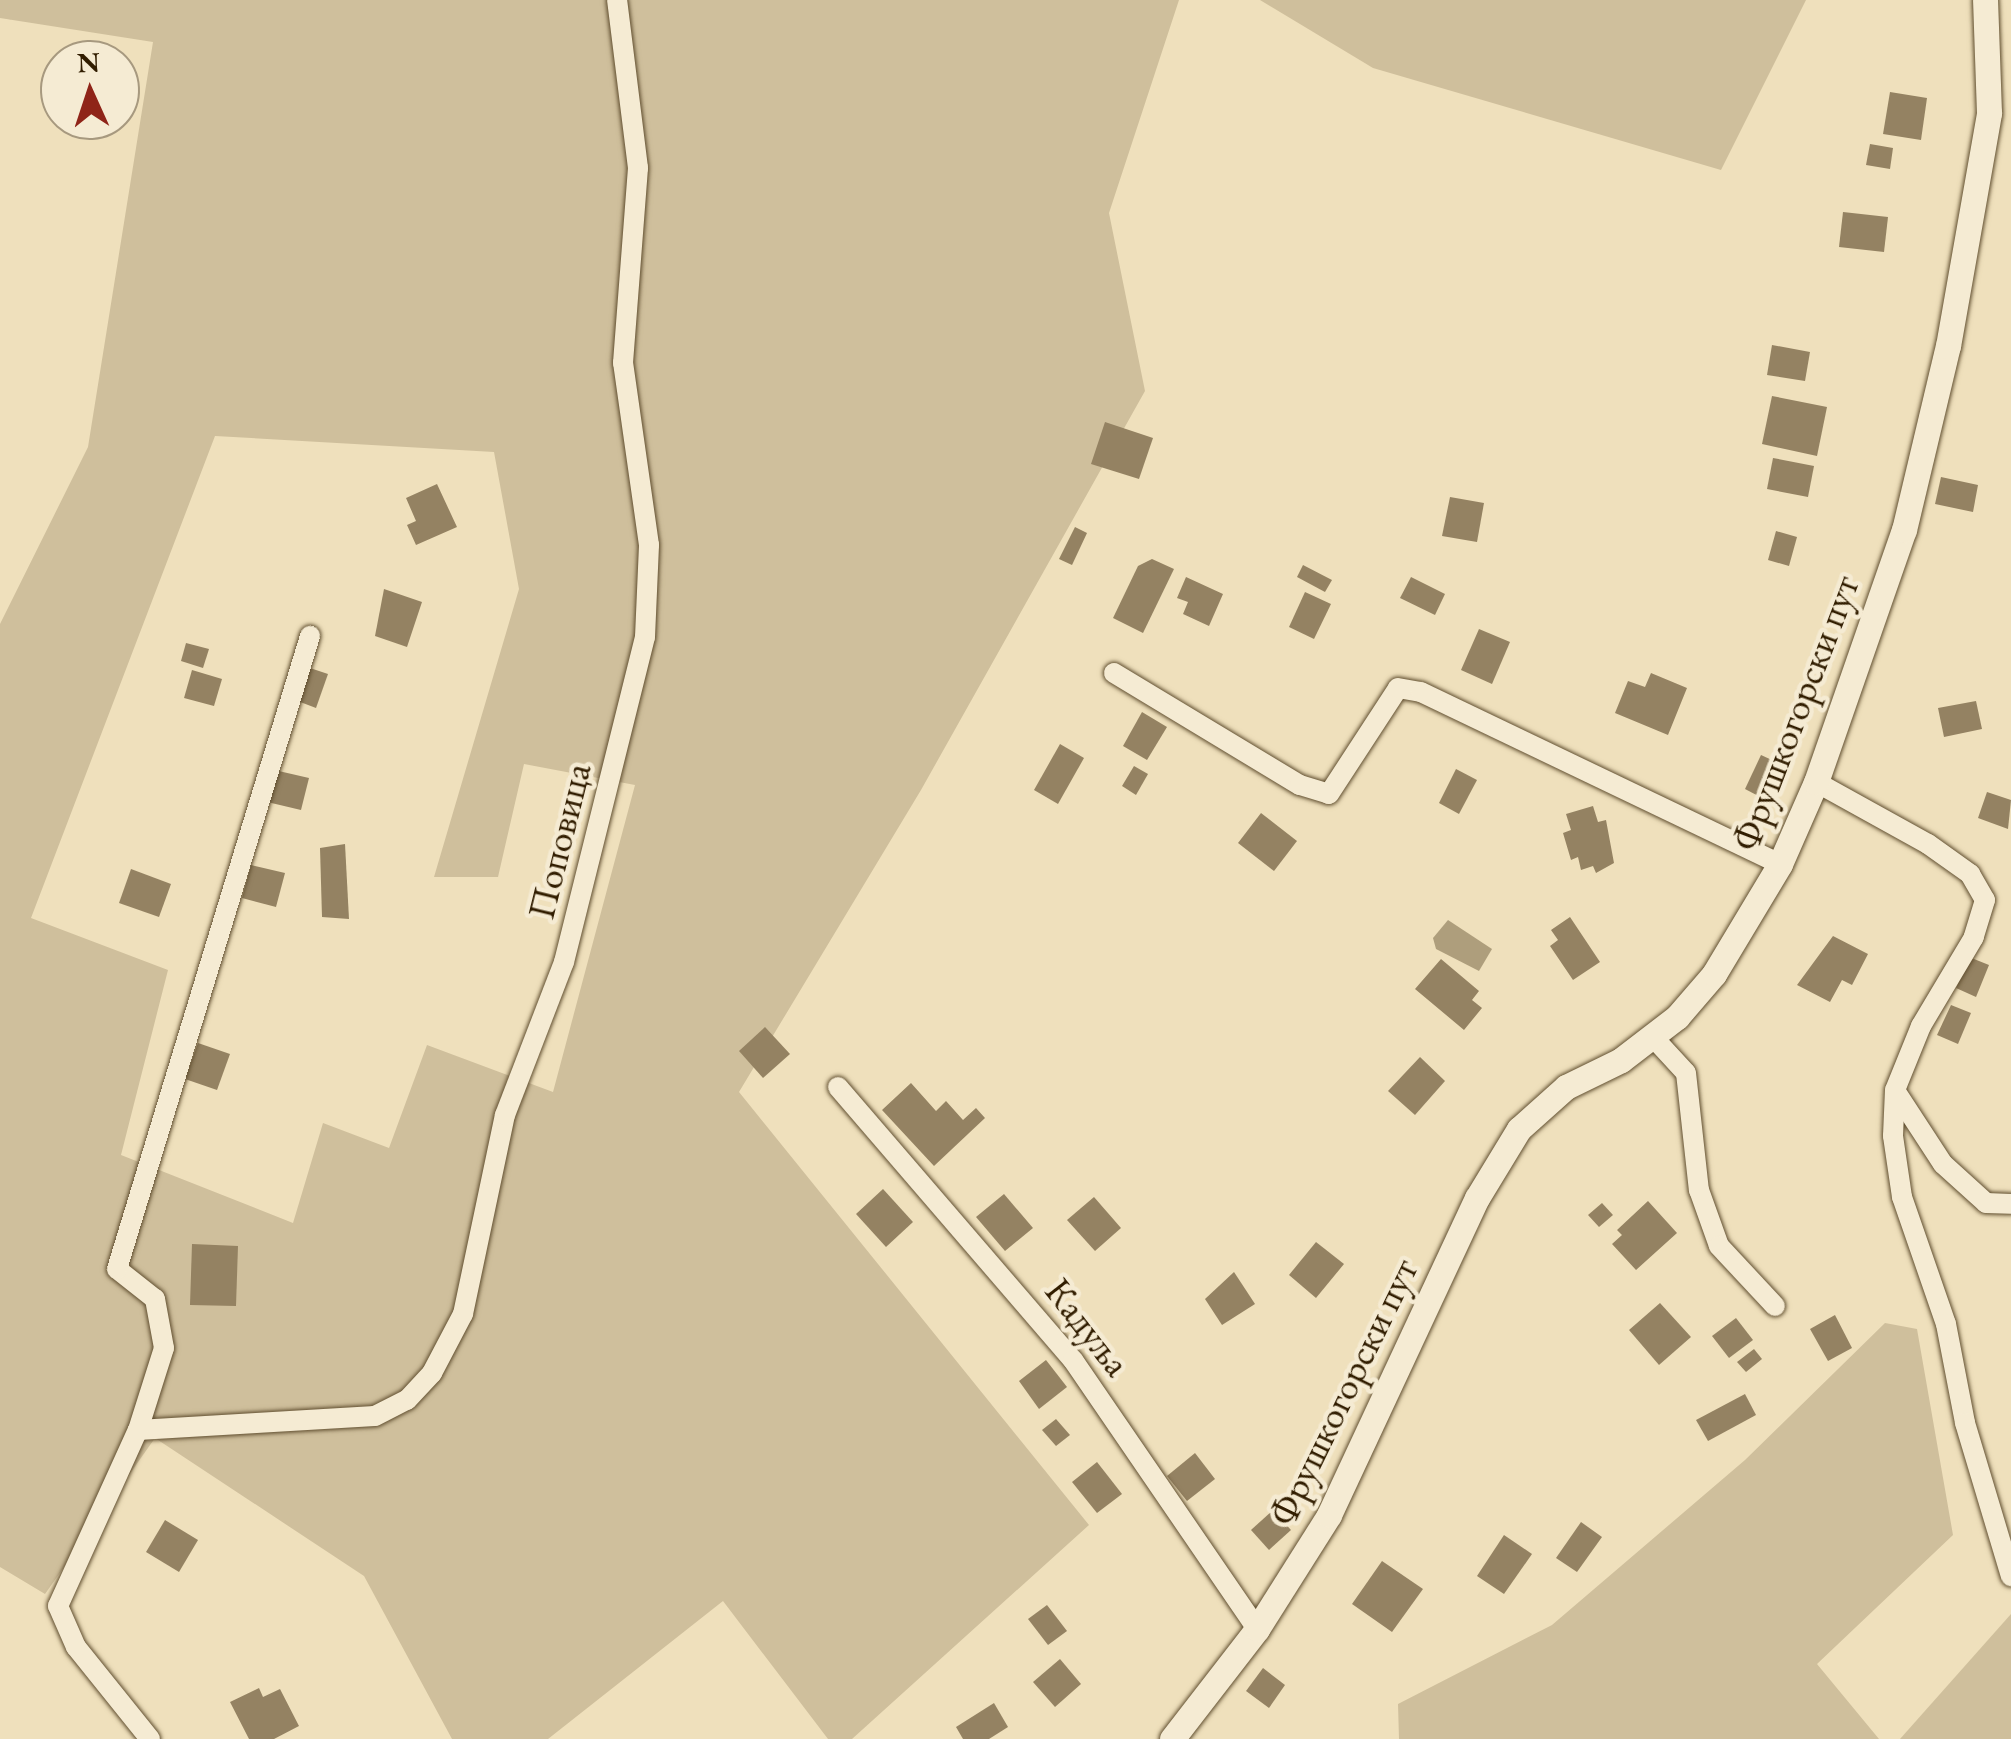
<!DOCTYPE html>
<meta charset="utf-8">
<style>
body{margin:0}
#map{position:relative;width:2011px;height:1739px;overflow:hidden;background:#efe0bc;font-family:"EB Garamond",serif}
div>[style]{position:absolute}
.green>*{inset:0;background:#cfbf9c}
.water>*{inset:0;background:#ae9e7c}
.building>*{inset:0;background:#948262}
.roads{filter:drop-shadow(0 0 2px #604e2f) drop-shadow(0 0 2px #604e2f)}
.minor>*{height:20px;margin:-10px;padding:0 10px;transform-origin:10px;border-radius:10px;background:#f5ebd3}
.tertiary>*{height:25px;margin:-12.5px;padding:0 12.5px;transform-origin:12.5px;border-radius:12.5px;background:#f5ebd3}
span{translate:-50% -50%;white-space:nowrap;text-align:center;line-height:1.15;-webkit-text-stroke:9px #f5ebd3;paint-order:stroke}
.street-label{font-size:38px;color:#311d00}
.north{position:absolute;left:40px;top:40px;width:100px;height:100px;box-sizing:border-box;background:#f5ebd3;border:2px solid #a7997f;border-radius:50%;rotate:357deg;font-size:28px;font-weight:700;line-height:40px;text-align:center;color:#311d00}
.north::after{content:'';display:block;margin:auto;width:35px;height:45px;background:#8f2418;clip-path:polygon(50% 0,100% 100%,50% 72%,0 100%)}
</style>
<div id="map">
<div class="green">
<i style="clip-path:polygon(evenodd,0 0,1179px 0,1109px 213px,1145px 391px,921px 790px,739px 1092px,1089px 1525px,852px 1739px,828px 1739px,723px 1601px,548px 1739px,452px 1739px,364px 1576px,155px 1438px,45px 1594px,0 1567px,0 624px,88px 447px,153px 42px,0 18px,0 0,215px 436px,494px 452px,519px 589px,434px 877px,498px 877px,524px 764px,635px 785px,553px 1092px,427px 1045px,389px 1148px,323px 1123px,293px 1223px,121px 1155px,168px 970px,31px 918px,215px 436px)"></i>
<i style="clip-path:polygon(1260px 0,1806px 0,1721px 170px,1373px 68px)"></i>
<i style="clip-path:polygon(1885px 1323px,1917px 1329px,1953px 1535px,1817px 1664px,1879px 1739px,1399px 1739px,1398px 1704px,1552px 1625px,1745px 1460px)"></i>
<i style="clip-path:polygon(2011px 1614px,2011px 1739px,1900px 1739px)"></i>
</div>
<div class="water">
<i style="clip-path:polygon(1448px 920px,1492px 949px,1479px 971px,1436px 949px,1433px 938px)"></i>
</div>
<div class="building">
<i style="clip-path:polygon(1890px 92px,1927px 98px,1921px 140px,1883px 134px)"></i>
<i style="clip-path:polygon(1870px 144px,1893px 148px,1890px 169px,1866px 165px)"></i>
<i style="clip-path:polygon(1843px 212px,1888px 217px,1884px 252px,1839px 247px)"></i>
<i style="clip-path:polygon(1772px 345px,1810px 352px,1805px 381px,1767px 375px)"></i>
<i style="clip-path:polygon(1772px 396px,1827px 407px,1817px 456px,1762px 444px)"></i>
<i style="clip-path:polygon(1105px 422px,1153px 438px,1139px 479px,1091px 464px)"></i>
<i style="clip-path:polygon(1773px 458px,1814px 466px,1808px 497px,1767px 489px)"></i>
<i style="clip-path:polygon(1941px 477px,1978px 485px,1973px 512px,1935px 504px)"></i>
<i style="clip-path:polygon(437px 484px,457px 527px,416px 545px,407px 525px,416px 521px,406px 498px)"></i>
<i style="clip-path:polygon(1450px 497px,1484px 503px,1477px 542px,1442px 536px)"></i>
<i style="clip-path:polygon(1075px 527px,1087px 533px,1072px 565px,1059px 559px)"></i>
<i style="clip-path:polygon(1776px 531px,1797px 537px,1789px 566px,1768px 560px)"></i>
<i style="clip-path:polygon(1152px 559px,1174px 569px,1143px 633px,1113px 618px,1138px 566px)"></i>
<i style="clip-path:polygon(1303px 565px,1332px 580px,1325px 592px,1297px 577px)"></i>
<i style="clip-path:polygon(1186px 577px,1223px 594px,1209px 626px,1183px 614px,1188px 602px,1177px 598px)"></i>
<i style="clip-path:polygon(1411px 577px,1445px 594px,1435px 615px,1400px 598px)"></i>
<i style="clip-path:polygon(384px 589px,422px 602px,407px 647px,375px 636px)"></i>
<i style="clip-path:polygon(1305px 592px,1331px 604px,1314px 639px,1289px 627px)"></i>
<i style="clip-path:polygon(1479px 629px,1510px 642px,1492px 684px,1461px 670px)"></i>
<i style="clip-path:polygon(186px 643px,209px 649px,203px 668px,181px 661px)"></i>
<i style="clip-path:polygon(307px 667px,328px 674px,316px 708px,295px 700px)"></i>
<i style="clip-path:polygon(192px 670px,222px 679px,214px 706px,184px 698px)"></i>
<i style="clip-path:polygon(1651px 673px,1687px 688px,1668px 735px,1615px 713px,1628px 681px,1645px 687px)"></i>
<i style="clip-path:polygon(1976px 701px,1982px 729px,1944px 737px,1938px 708px)"></i>
<i style="clip-path:polygon(1142px 712px,1167px 727px,1147px 760px,1123px 746px)"></i>
<i style="clip-path:polygon(1060px 744px,1084px 758px,1058px 804px,1034px 790px)"></i>
<i style="clip-path:polygon(1761px 755px,1783px 765px,1766px 800px,1745px 789px)"></i>
<i style="clip-path:polygon(1134px 766px,1148px 774px,1136px 795px,1122px 786px)"></i>
<i style="clip-path:polygon(270px 769px,309px 778px,301px 810px,263px 801px)"></i>
<i style="clip-path:polygon(1456px 769px,1477px 780px,1459px 814px,1439px 803px)"></i>
<i style="clip-path:polygon(1987px 792px,2011px 800px,2008px 829px,1978px 818px)"></i>
<i style="clip-path:polygon(1593px 806px,1598px 822px,1606px 820px,1614px 863px,1596px 873px,1593px 866px,1581px 870px,1578px 857px,1571px 860px,1563px 833px,1571px 830px,1566px 814px)"></i>
<i style="clip-path:polygon(1261px 813px,1297px 841px,1274px 871px,1238px 843px)"></i>
<i style="clip-path:polygon(345px 844px,349px 919px,322px 917px,320px 848px)"></i>
<i style="clip-path:polygon(251px 865px,285px 873px,276px 907px,242px 898px)"></i>
<i style="clip-path:polygon(131px 869px,171px 884px,159px 917px,119px 903px)"></i>
<i style="clip-path:polygon(1570px 917px,1600px 962px,1573px 980px,1550px 946px,1558px 940px,1551px 930px)"></i>
<i style="clip-path:polygon(1833px 936px,1868px 954px,1852px 985px,1842px 980px,1830px 1002px,1797px 985px)"></i>
<i style="clip-path:polygon(1969px 957px,1989px 965px,1976px 997px,1956px 988px)"></i>
<i style="clip-path:polygon(1441px 959px,1479px 991px,1472px 1000px,1482px 1008px,1464px 1030px,1415px 989px)"></i>
<i style="clip-path:polygon(1951px 1005px,1971px 1013px,1958px 1044px,1937px 1035px)"></i>
<i style="clip-path:polygon(765px 1027px,790px 1054px,763px 1078px,739px 1051px)"></i>
<i style="clip-path:polygon(198px 1043px,230px 1054px,217px 1090px,185px 1079px)"></i>
<i style="clip-path:polygon(1420px 1057px,1445px 1081px,1415px 1115px,1388px 1091px)"></i>
<i style="clip-path:polygon(911px 1083px,936px 1111px,946px 1101px,963px 1120px,976px 1108px,985px 1118px,934px 1166px,882px 1110px)"></i>
<i style="clip-path:polygon(883px 1189px,913px 1222px,886px 1247px,856px 1214px)"></i>
<i style="clip-path:polygon(1004px 1194px,1033px 1228px,1005px 1251px,976px 1217px)"></i>
<i style="clip-path:polygon(1094px 1197px,1121px 1228px,1095px 1251px,1067px 1220px)"></i>
<i style="clip-path:polygon(1648px 1201px,1677px 1233px,1636px 1270px,1612px 1244px,1622px 1235px,1617px 1230px)"></i>
<i style="clip-path:polygon(1602px 1203px,1613px 1215px,1599px 1227px,1588px 1215px)"></i>
<i style="clip-path:polygon(1316px 1242px,1344px 1264px,1316px 1298px,1289px 1275px)"></i>
<i style="clip-path:polygon(192px 1244px,238px 1246px,236px 1306px,190px 1305px)"></i>
<i style="clip-path:polygon(1234px 1272px,1255px 1304px,1222px 1325px,1205px 1299px)"></i>
<i style="clip-path:polygon(1660px 1303px,1691px 1337px,1659px 1365px,1629px 1330px)"></i>
<i style="clip-path:polygon(1835px 1315px,1852px 1348px,1828px 1361px,1810px 1329px)"></i>
<i style="clip-path:polygon(1736px 1318px,1753px 1340px,1729px 1358px,1712px 1336px)"></i>
<i style="clip-path:polygon(1754px 1349px,1762px 1359px,1746px 1372px,1737px 1362px)"></i>
<i style="clip-path:polygon(1046px 1360px,1067px 1387px,1039px 1409px,1019px 1381px)"></i>
<i style="clip-path:polygon(1745px 1394px,1756px 1415px,1708px 1441px,1696px 1420px)"></i>
<i style="clip-path:polygon(1056px 1419px,1070px 1435px,1056px 1446px,1042px 1430px)"></i>
<i style="clip-path:polygon(1195px 1453px,1215px 1479px,1187px 1501px,1167px 1476px)"></i>
<i style="clip-path:polygon(1097px 1462px,1122px 1494px,1097px 1513px,1072px 1482px)"></i>
<i style="clip-path:polygon(1273px 1510px,1291px 1530px,1269px 1550px,1251px 1530px)"></i>
<i style="clip-path:polygon(165px 1520px,198px 1540px,179px 1572px,146px 1552px)"></i>
<i style="clip-path:polygon(1581px 1522px,1602px 1537px,1577px 1572px,1556px 1558px)"></i>
<i style="clip-path:polygon(1504px 1535px,1532px 1554px,1504px 1594px,1477px 1576px)"></i>
<i style="clip-path:polygon(1382px 1561px,1423px 1589px,1392px 1632px,1352px 1604px)"></i>
<i style="clip-path:polygon(1047px 1605px,1067px 1631px,1048px 1645px,1028px 1619px)"></i>
<i style="clip-path:polygon(1060px 1659px,1081px 1684px,1055px 1707px,1033px 1682px)"></i>
<i style="clip-path:polygon(1263px 1668px,1285px 1685px,1269px 1708px,1246px 1691px)"></i>
<i style="clip-path:polygon(259px 1688px,263px 1697px,280px 1689px,299px 1726px,274px 1739px,249px 1739px,230px 1702px)"></i>
<i style="clip-path:polygon(994px 1703px,1008px 1727px,989px 1739px,963px 1739px,956px 1727px)"></i>
</div>
<div class="roads">
<div class="minor">
<i style="left:1114px;top:673px;width:217px;rotate:31.1deg"></i>
<i style="left:1300px;top:785px;width:30px;rotate:17deg"></i>
<i style="left:1329px;top:794px;width:126px;rotate:-56.9deg"></i>
<i style="left:1398px;top:688px;width:23px;rotate:10deg"></i>
<i style="left:1421px;top:692px;width:398px;rotate:25.6deg"></i>
<i style="left:1816px;top:782px;width:128px;rotate:29deg"></i>
<i style="left:1928px;top:844px;width:52px;rotate:35.5deg"></i>
<i style="left:1970px;top:874px;width:30px;rotate:60deg"></i>
<i style="left:1985px;top:900px;width:39px;rotate:107deg"></i>
<i style="left:1974px;top:937px;width:104px;rotate:120.8deg"></i>
<i style="left:1921px;top:1026px;width:69px;rotate:112.1deg"></i>
<i style="left:1895px;top:1090px;width:46px;rotate:92.5deg"></i>
<i style="left:1893px;top:1136px;width:62px;rotate:81.6deg"></i>
<i style="left:1902px;top:1197px;width:134px;rotate:70.9deg"></i>
<i style="left:1946px;top:1324px;width:101px;rotate:79.1deg"></i>
<i style="left:1965px;top:1423px;width:160px;rotate:73.3deg"></i>
<i style="left:1652px;top:1036px;width:50px;rotate:47.4deg"></i>
<i style="left:1686px;top:1073px;width:118px;rotate:83.7deg"></i>
<i style="left:1699px;top:1190px;width:59px;rotate:70.3deg"></i>
<i style="left:1719px;top:1246px;width:82px;rotate:47deg"></i>
<i style="left:838px;top:1087px;width:360px;rotate:49.3deg"></i>
<i style="left:1073px;top:1360px;width:326px;rotate:55.6deg"></i>
<i style="left:1896px;top:1092px;width:86px;rotate:56.9deg"></i>
<i style="left:1943px;top:1164px;width:58px;rotate:42.2deg"></i>
<i style="left:1986px;top:1203px;width:25px;rotate:2deg"></i>
<i style="left:138px;top:1430px;width:237px;rotate:-3.4deg"></i>
<i style="left:375px;top:1416px;width:36px;rotate:-27deg"></i>
<i style="left:407px;top:1400px;width:37px;rotate:-47deg"></i>
<i style="left:432px;top:1373px;width:67px;rotate:-62.3deg"></i>
<i style="left:463px;top:1314px;width:203px;rotate:-78.1deg"></i>
<i style="left:505px;top:1115px;width:164px;rotate:-68.9deg"></i>
<i style="left:564px;top:962px;width:335px;rotate:-76deg"></i>
<i style="left:645px;top:637px;width:92px;rotate:-87.5deg"></i>
<i style="left:649px;top:545px;width:184px;rotate:-98.1deg"></i>
<i style="left:623px;top:363px;width:196px;rotate:-85.6deg"></i>
<i style="left:638px;top:168px;width:169px;rotate:-97.1deg"></i>
<i style="left:150px;top:1739px;width:118px;rotate:-128.8deg"></i>
<i style="left:76px;top:1647px;width:45px;rotate:-113.7deg"></i>
<i style="left:58px;top:1606px;width:193px;rotate:-65.6deg"></i>
<i style="left:138px;top:1430px;width:86px;rotate:-72.4deg"></i>
<i style="left:164px;top:1348px;width:50px;rotate:-100.4deg"></i>
<i style="left:155px;top:1299px;width:48px;rotate:-141.7deg"></i>
<i style="left:117px;top:1269px;width:662px;rotate:-73.04deg"></i>
</div>
<div class="tertiary">
<i style="left:1172px;top:1739px;width:139px;rotate:-52.3deg"></i>
<i style="left:1257px;top:1629px;width:135px;rotate:-57.7deg"></i>
<i style="left:1329px;top:1515px;width:350px;rotate:-65deg"></i>
<i style="left:1477px;top:1198px;width:81px;rotate:-58.7deg"></i>
<i style="left:1519px;top:1129px;width:63px;rotate:-41.8deg"></i>
<i style="left:1566px;top:1087px;width:61px;rotate:-26.1deg"></i>
<i style="left:1621px;top:1060px;width:71px;rotate:-37.5deg"></i>
<i style="left:1677px;top:1017px;width:57px;rotate:-49.3deg"></i>
<i style="left:1714px;top:974px;width:128px;rotate:-59deg"></i>
<i style="left:1780px;top:864px;width:90px;rotate:-66.3deg"></i>
<i style="left:1816px;top:782px;width:267px;rotate:-70.8deg"></i>
<i style="left:1904px;top:530px;width:189px;rotate:-76.6deg"></i>
<i style="left:1948px;top:346px;width:237px;rotate:-80deg"></i>
<i style="left:1989px;top:113px;width:113px;rotate:-92deg"></i>
</div>
</div>
<div class="street-label">
<span style="left:1795px;top:713px;rotate:-69deg">Фрушкогорски пут</span>
<span style="left:559px;top:841px;rotate:-76deg">Поповица</span>
<span style="left:1088px;top:1327px;rotate:52deg">Кадуља</span>
<span style="left:1343px;top:1392px;rotate:-64deg">Фрушкогорски пут</span>
</div>
<div class="north">N</div>
</div>
